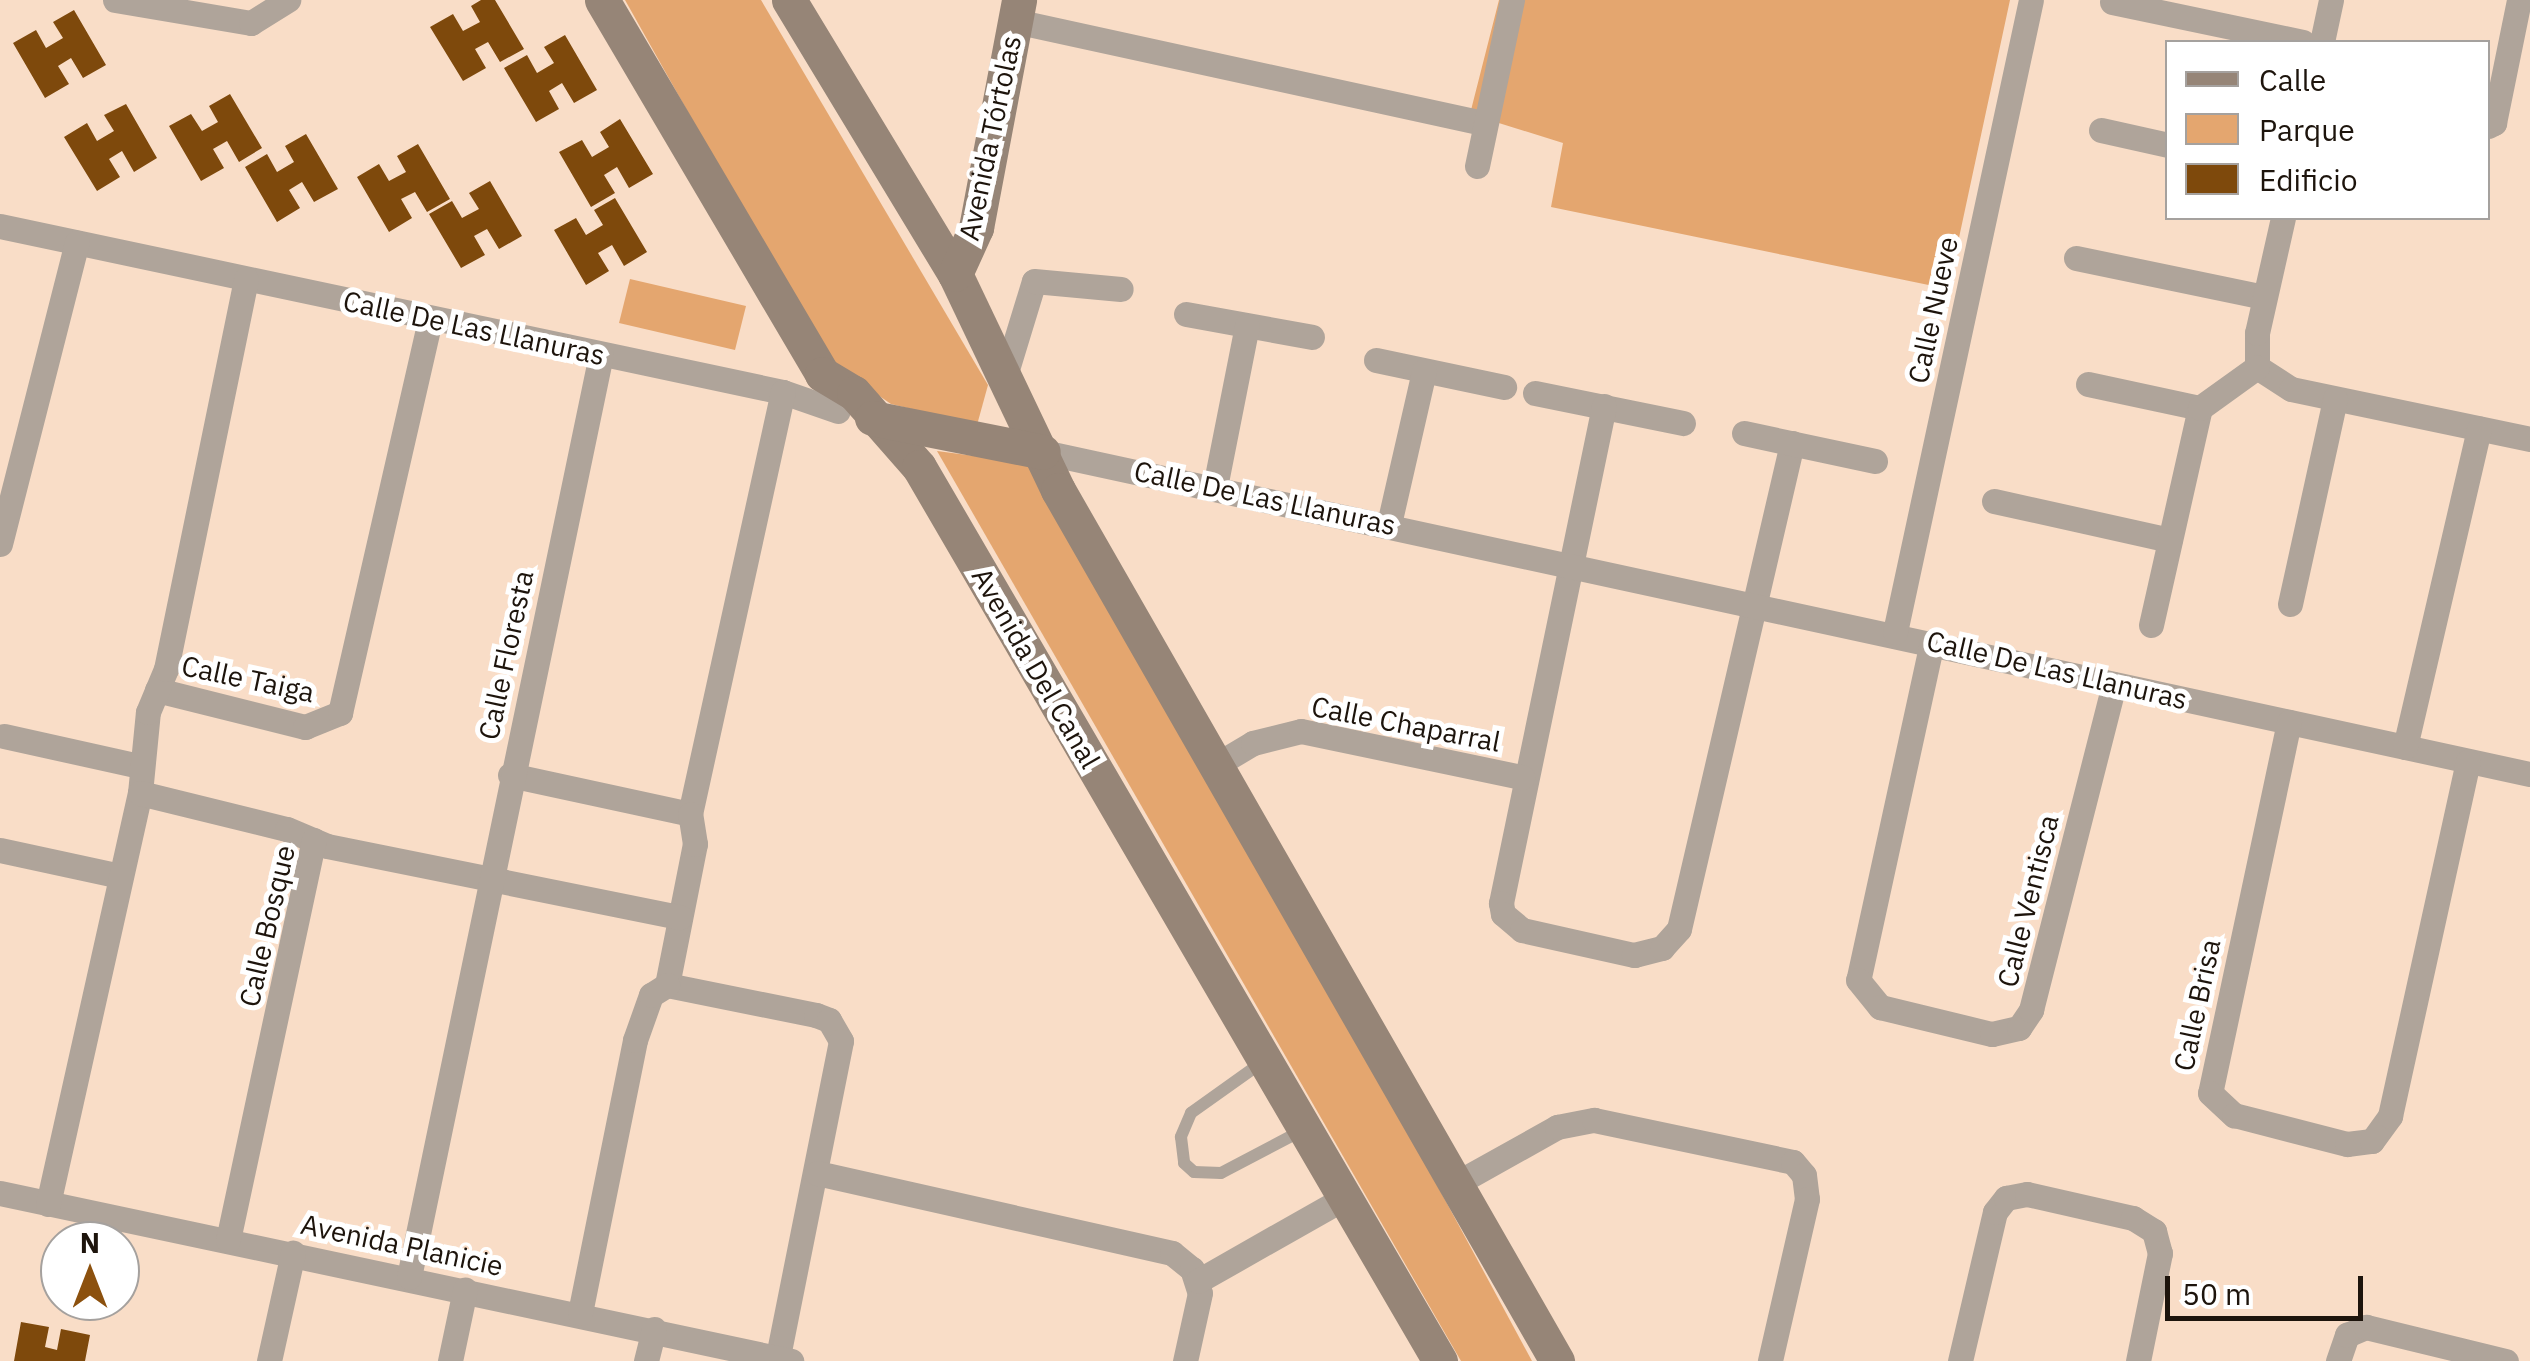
<!DOCTYPE html>
<meta charset="utf-8">
<style>
body{margin:0}
#map{position:relative;width:2530px;height:1361px;overflow:hidden;background:#f9ddc7;font-family:"IBM Plex Sans",sans-serif}
div>[style]{position:absolute}
.green>*{inset:0;background:#e4a66f}
.building>*{inset:0;background:#7e490c}
.lane>*{height:12px;margin:-6px;padding:0 6px;transform-origin:6px;border-radius:6px;background:#afa49a}
.street>*{height:25px;margin:-12.5px;padding:0 12.5px;transform-origin:12.5px;border-radius:12.5px;background:#afa49a}
.secondary>*{height:35px;margin:-17.5px;padding:0 17.5px;transform-origin:17.5px;border-radius:17.5px;background:#968577}
span{translate:-50% -50%;white-space:nowrap;text-align:center;line-height:1.15;-webkit-text-stroke:10px #fff;paint-order:stroke}
.street-label{font-size:28px;color:#1d140c}
.legend{position:absolute;left:2165px;top:40px;width:325px;height:180px;box-sizing:border-box;background:#fff;border:2px solid #a5a19e;margin:0;padding:12px 18px;list-style:none;font-size:30px;color:#1d140c}
.legend li{display:flex;align-items:center;gap:20px;height:50px}
.legend b{width:50px;border:2px solid #a5a19e}
.north{position:absolute;left:40px;top:1221px;width:100px;height:100px;box-sizing:border-box;background:#fff;border:2px solid #a5a19e;border-radius:50%;rotate:0deg;font-size:28px;font-weight:700;line-height:40px;text-align:center;color:#1d140c}
.north::after{content:'';display:block;margin:auto;width:35px;height:45px;background:#8c510e;clip-path:polygon(50% 0,100% 100%,50% 72%,0 100%)}
.scale{position:absolute;left:2165px;top:1276px;width:198px;height:45px;box-sizing:border-box;border:5px solid #1d140c;border-top:0;padding-left:12px;font-size:30px;line-height:35px;white-space:nowrap;color:#1d140c;-webkit-text-stroke:8px #fff;paint-order:stroke}
</style>
<div id="map">
<div class="green">
<i style="clip-path:polygon(625px 0,761px 0,988px 385px,977px 425px,891px 404px,827px 360px)"></i>
<i style="clip-path:polygon(1499px 0,2010px 0,1948px 289px,1551px 207px,1563px 143px,1470px 114px)"></i>
<i style="clip-path:polygon(630px 279px,746px 306px,735px 350px,619px 323px)"></i>
<i style="clip-path:polygon(937px 451px,1049px 466px,1532px 1361px,1461px 1361px)"></i>
</div>
<div class="building">
<i style="clip-path:polygon(481px 0,495px 0,524px 49px,500px 62px,488px 42px,475px 49px,486px 68px,463px 81px,430px 27px,453px 14px,463px 31px,480px 22px,471px 6px)"></i>
<i style="clip-path:polygon(74px 10px,106px 65px,83px 78px,71px 58px,58px 66px,69px 84px,45px 98px,13px 43px,36px 30px,46px 48px,63px 38px,53px 22px)"></i>
<i style="clip-path:polygon(565px 35px,597px 90px,574px 103px,562px 83px,549px 91px,559px 109px,536px 122px,504px 68px,527px 55px,537px 73px,554px 63px,544px 47px)"></i>
<i style="clip-path:polygon(230px 94px,262px 148px,239px 162px,227px 141px,213px 149px,224px 168px,201px 181px,169px 126px,191px 114px,202px 131px,218px 122px,209px 106px)"></i>
<i style="clip-path:polygon(126px 104px,157px 158px,134px 172px,122px 151px,109px 159px,120px 177px,97px 191px,64px 137px,87px 123px,97px 141px,114px 131px,104px 115px)"></i>
<i style="clip-path:polygon(620px 119px,653px 174px,629px 188px,617px 167px,604px 175px,615px 193px,591px 207px,559px 152px,582px 140px,592px 157px,609px 147px,600px 132px)"></i>
<i style="clip-path:polygon(306px 134px,338px 189px,314px 202px,302px 182px,289px 190px,300px 208px,277px 222px,245px 167px,267px 154px,277px 172px,294px 162px,285px 146px)"></i>
<i style="clip-path:polygon(418px 144px,450px 199px,427px 212px,415px 192px,401px 199px,412px 218px,389px 232px,357px 177px,379px 164px,389px 181px,406px 172px,397px 156px)"></i>
<i style="clip-path:polygon(490px 181px,522px 236px,499px 249px,487px 229px,474px 236px,485px 255px,461px 268px,429px 214px,452px 201px,462px 218px,479px 209px,469px 193px)"></i>
<i style="clip-path:polygon(615px 198px,647px 252px,624px 266px,612px 245px,598px 253px,609px 271px,586px 285px,554px 230px,576px 218px,586px 235px,603px 225px,594px 210px)"></i>
<i style="clip-path:polygon(21px 1322px,49px 1327px,45px 1347px,57px 1350px,61px 1329px,90px 1335px,85px 1361px,14px 1361px)"></i>
</div>
<div class="lane">
<i style="left:1261px;top:1063px;width:86px;rotate:144.5deg"></i>
<i style="left:1191px;top:1113px;width:26px;rotate:113deg"></i>
<i style="left:1181px;top:1137px;width:26px;rotate:83deg"></i>
<i style="left:1184px;top:1163px;width:13px;rotate:42deg"></i>
<i style="left:1194px;top:1172px;width:27px;rotate:2deg"></i>
<i style="left:1221px;top:1173px;width:90px;rotate:-27.7deg"></i>
</div>
<div class="street">
<i style="left:115px;top:0;width:138px;rotate:9.6deg"></i>
<i style="left:251px;top:23px;width:44px;rotate:-31.9deg"></i>
<i style="left:2112px;top:2px;width:195px;rotate:11.8deg"></i>
<i style="left:1015px;top:21px;width:480px;rotate:12.3deg"></i>
<i style="left:2322px;top:42px;width:43px;rotate:-77.9deg"></i>
<i style="left:2488px;top:126px;width:7px;rotate:-27deg"></i>
<i style="left:2494px;top:123px;width:126px;rotate:-78.5deg"></i>
<i style="left:2101px;top:130px;width:69px;rotate:12.6deg"></i>
<i style="left:1477px;top:166px;width:170px;rotate:-78.1deg"></i>
<i style="left:0;top:226px;width:800px;rotate:11.97deg"></i>
<i style="left:783px;top:392px;width:58px;rotate:19.1deg"></i>
<i style="left:2076px;top:258px;width:192px;rotate:11.7deg"></i>
<i style="left:1186px;top:314px;width:128px;rotate:10.3deg"></i>
<i style="left:1376px;top:360px;width:131px;rotate:11.9deg"></i>
<i style="left:2257px;top:367px;width:40px;rotate:32.9deg"></i>
<i style="left:2291px;top:389px;width:244px;rotate:11.8deg"></i>
<i style="left:2257px;top:367px;width:34px;rotate:-90deg"></i>
<i style="left:2257px;top:333px;width:118px;rotate:-77.3deg"></i>
<i style="left:1004px;top:379px;width:102px;rotate:-73deg"></i>
<i style="left:1034px;top:281px;width:87px;rotate:5.3deg"></i>
<i style="left:2088px;top:384px;width:115px;rotate:12.1deg"></i>
<i style="left:1535px;top:393px;width:151px;rotate:11.5deg"></i>
<i style="left:1604px;top:406px;width:508px;rotate:101.71deg"></i>
<i style="left:1501px;top:903px;width:11px;rotate:80deg"></i>
<i style="left:1503px;top:914px;width:25px;rotate:40deg"></i>
<i style="left:1522px;top:930px;width:115px;rotate:12.6deg"></i>
<i style="left:1634px;top:955px;width:29px;rotate:-14deg"></i>
<i style="left:1662px;top:948px;width:25px;rotate:-48deg"></i>
<i style="left:1679px;top:929px;width:499px;rotate:-76.9deg"></i>
<i style="left:1744px;top:433px;width:134px;rotate:12.1deg"></i>
<i style="left:1043px;top:452px;width:1521px;rotate:12.22deg"></i>
<i style="left:1215px;top:487px;width:164px;rotate:-78.8deg"></i>
<i style="left:1994px;top:501px;width:180px;rotate:12.5deg"></i>
<i style="left:1389px;top:524px;width:157px;rotate:-77.1deg"></i>
<i style="left:0;top:544px;width:311px;rotate:-75.7deg"></i>
<i style="left:2290px;top:604px;width:210px;rotate:-77.6deg"></i>
<i style="left:2151px;top:625px;width:222px;rotate:-77.3deg"></i>
<i style="left:2200px;top:408px;width:70px;rotate:-35.7deg"></i>
<i style="left:1895px;top:632px;width:646px;rotate:-77.86deg"></i>
<i style="left:1932px;top:642px;width:346px;rotate:102.3deg"></i>
<i style="left:1858px;top:980px;width:35px;rotate:51deg"></i>
<i style="left:1880px;top:1007px;width:115px;rotate:13.6deg"></i>
<i style="left:1992px;top:1034px;width:28px;rotate:-13deg"></i>
<i style="left:2019px;top:1028px;width:22px;rotate:-56deg"></i>
<i style="left:2031px;top:1010px;width:336px;rotate:-75.7deg"></i>
<i style="left:157px;top:690px;width:153px;rotate:14deg"></i>
<i style="left:305px;top:727px;width:38px;rotate:-22deg"></i>
<i style="left:340px;top:713px;width:404px;rotate:-77.1deg"></i>
<i style="left:2289px;top:722px;width:379px;rotate:102deg"></i>
<i style="left:2210px;top:1093px;width:33px;rotate:43deg"></i>
<i style="left:2234px;top:1115px;width:117px;rotate:14.4deg"></i>
<i style="left:2347px;top:1144px;width:25px;rotate:-7deg"></i>
<i style="left:2372px;top:1141px;width:31px;rotate:-54deg"></i>
<i style="left:2390px;top:1116px;width:363px;rotate:-77.6deg"></i>
<i style="left:4px;top:736px;width:138px;rotate:12.5deg"></i>
<i style="left:2405px;top:747px;width:327px;rotate:-76.9deg"></i>
<i style="left:1216px;top:765px;width:43px;rotate:-30.7deg"></i>
<i style="left:1253px;top:743px;width:49px;rotate:-14deg"></i>
<i style="left:1301px;top:731px;width:226px;rotate:11.8deg"></i>
<i style="left:510px;top:775px;width:184px;rotate:12.2deg"></i>
<i style="left:140px;top:793px;width:81px;rotate:-84.4deg"></i>
<i style="left:148px;top:712px;width:47px;rotate:-67.3deg"></i>
<i style="left:166px;top:669px;width:398px;rotate:-78.4deg"></i>
<i style="left:690px;top:814px;width:432px;rotate:-77.6deg"></i>
<i style="left:0;top:850px;width:123px;rotate:12.2deg"></i>
<i style="left:667px;top:985px;width:152px;rotate:11.4deg"></i>
<i style="left:816px;top:1015px;width:14px;rotate:21deg"></i>
<i style="left:829px;top:1020px;width:24px;rotate:60deg"></i>
<i style="left:841px;top:1041px;width:326px;rotate:101.3deg"></i>
<i style="left:667px;top:985px;width:144px;rotate:-78.8deg"></i>
<i style="left:695px;top:844px;width:30px;rotate:-99deg"></i>
<i style="left:817px;top:1173px;width:364px;rotate:12.7deg"></i>
<i style="left:1172px;top:1253px;width:26px;rotate:39deg"></i>
<i style="left:1192px;top:1269px;width:25px;rotate:72deg"></i>
<i style="left:1200px;top:1293px;width:70px;rotate:102.4deg"></i>
<i style="left:1457px;top:1183px;width:115px;rotate:-29.2deg"></i>
<i style="left:1557px;top:1127px;width:38px;rotate:-11deg"></i>
<i style="left:1594px;top:1120px;width:203px;rotate:11.9deg"></i>
<i style="left:1793px;top:1162px;width:17px;rotate:50deg"></i>
<i style="left:1804px;top:1175px;width:24px;rotate:83deg"></i>
<i style="left:1807px;top:1199px;width:166px;rotate:102.9deg"></i>
<i style="left:0;top:1193px;width:809px;rotate:11.99deg"></i>
<i style="left:48px;top:1204px;width:421px;rotate:-77.4deg"></i>
<i style="left:140px;top:793px;width:151px;rotate:13.8deg"></i>
<i style="left:287px;top:829px;width:43px;rotate:23deg"></i>
<i style="left:327px;top:846px;width:360px;rotate:11.4deg"></i>
<i style="left:228px;top:1240px;width:409px;rotate:-77.9deg"></i>
<i style="left:409px;top:1277px;width:942px;rotate:-78.24deg"></i>
<i style="left:1198px;top:1281px;width:168px;rotate:-29.6deg"></i>
<i style="left:580px;top:1313px;width:278px;rotate:-78.6deg"></i>
<i style="left:635px;top:1040px;width:48px;rotate:-70.4deg"></i>
<i style="left:651px;top:995px;width:19px;rotate:-32deg"></i>
<i style="left:269px;top:1361px;width:111px;rotate:-77.5deg"></i>
<i style="left:450px;top:1361px;width:73px;rotate:-78.1deg"></i>
<i style="left:646px;top:1361px;width:33px;rotate:-76deg"></i>
<i style="left:1960px;top:1361px;width:153px;rotate:-76.8deg"></i>
<i style="left:1995px;top:1212px;width:18px;rotate:-52deg"></i>
<i style="left:2006px;top:1198px;width:21px;rotate:-11deg"></i>
<i style="left:2027px;top:1194px;width:109px;rotate:12.8deg"></i>
<i style="left:2133px;top:1218px;width:25px;rotate:32deg"></i>
<i style="left:2154px;top:1231px;width:23px;rotate:75deg"></i>
<i style="left:2160px;top:1253px;width:110px;rotate:101.5deg"></i>
<i style="left:2338px;top:1361px;width:28px;rotate:-71deg"></i>
<i style="left:2347px;top:1335px;width:21px;rotate:-23deg"></i>
<i style="left:2366px;top:1327px;width:144px;rotate:13.7deg"></i>
</div>
<div class="secondary">
<i style="left:602px;top:0;width:434px;rotate:59.5deg"></i>
<i style="left:822px;top:374px;width:37px;rotate:31deg"></i>
<i style="left:854px;top:393px;width:98px;rotate:48.7deg"></i>
<i style="left:919px;top:467px;width:1035px;rotate:59.77deg"></i>
<i style="left:789px;top:0;width:320px;rotate:58.8deg"></i>
<i style="left:955px;top:274px;width:239px;rotate:64.5deg"></i>
<i style="left:1058px;top:490px;width:1004px;rotate:60.19deg"></i>
<i style="left:955px;top:274px;width:51px;rotate:-65.5deg"></i>
<i style="left:976px;top:228px;width:232px;rotate:-79.3deg"></i>
<i style="left:872px;top:418px;width:174px;rotate:11.2deg"></i>
</div>
<div class="street-label">
<span style="left:990px;top:138px;rotate:-78deg">Avenida Tórtolas</span>
<span style="left:1933px;top:310px;rotate:-78deg">Calle Nueve</span>
<span style="left:474px;top:328px;rotate:12deg">Calle De Las Llanuras</span>
<span style="left:1265px;top:498px;rotate:12deg">Calle De Las Llanuras</span>
<span style="left:506px;top:655px;rotate:-78deg">Calle Floresta</span>
<span style="left:1036px;top:668px;rotate:60deg">Avenida Del Canal</span>
<span style="left:2057px;top:670px;rotate:13deg">Calle De Las Llanuras</span>
<span style="left:248px;top:679px;rotate:12deg">Calle Taiga</span>
<span style="left:1406px;top:724px;rotate:11deg">Calle Chaparral</span>
<span style="left:2028px;top:901px;rotate:-76deg">Calle Ventisca</span>
<span style="left:267px;top:926px;rotate:-77deg">Calle Bosque</span>
<span style="left:2197px;top:1005px;rotate:-78deg">Calle Brisa</span>
<span style="left:402px;top:1245px;rotate:12deg">Avenida Planicie</span>
</div>
<ul class="legend">
<li><b style="height:12px;background:#968577"></b>Calle</li>
<li><b style="height:28px;background:#e4a66f"></b>Parque</li>
<li><b style="height:28px;background:#7e490c"></b>Edificio</li>
</ul>
<div class="north">N</div>
<div class="scale">50 m</div>
</div>
